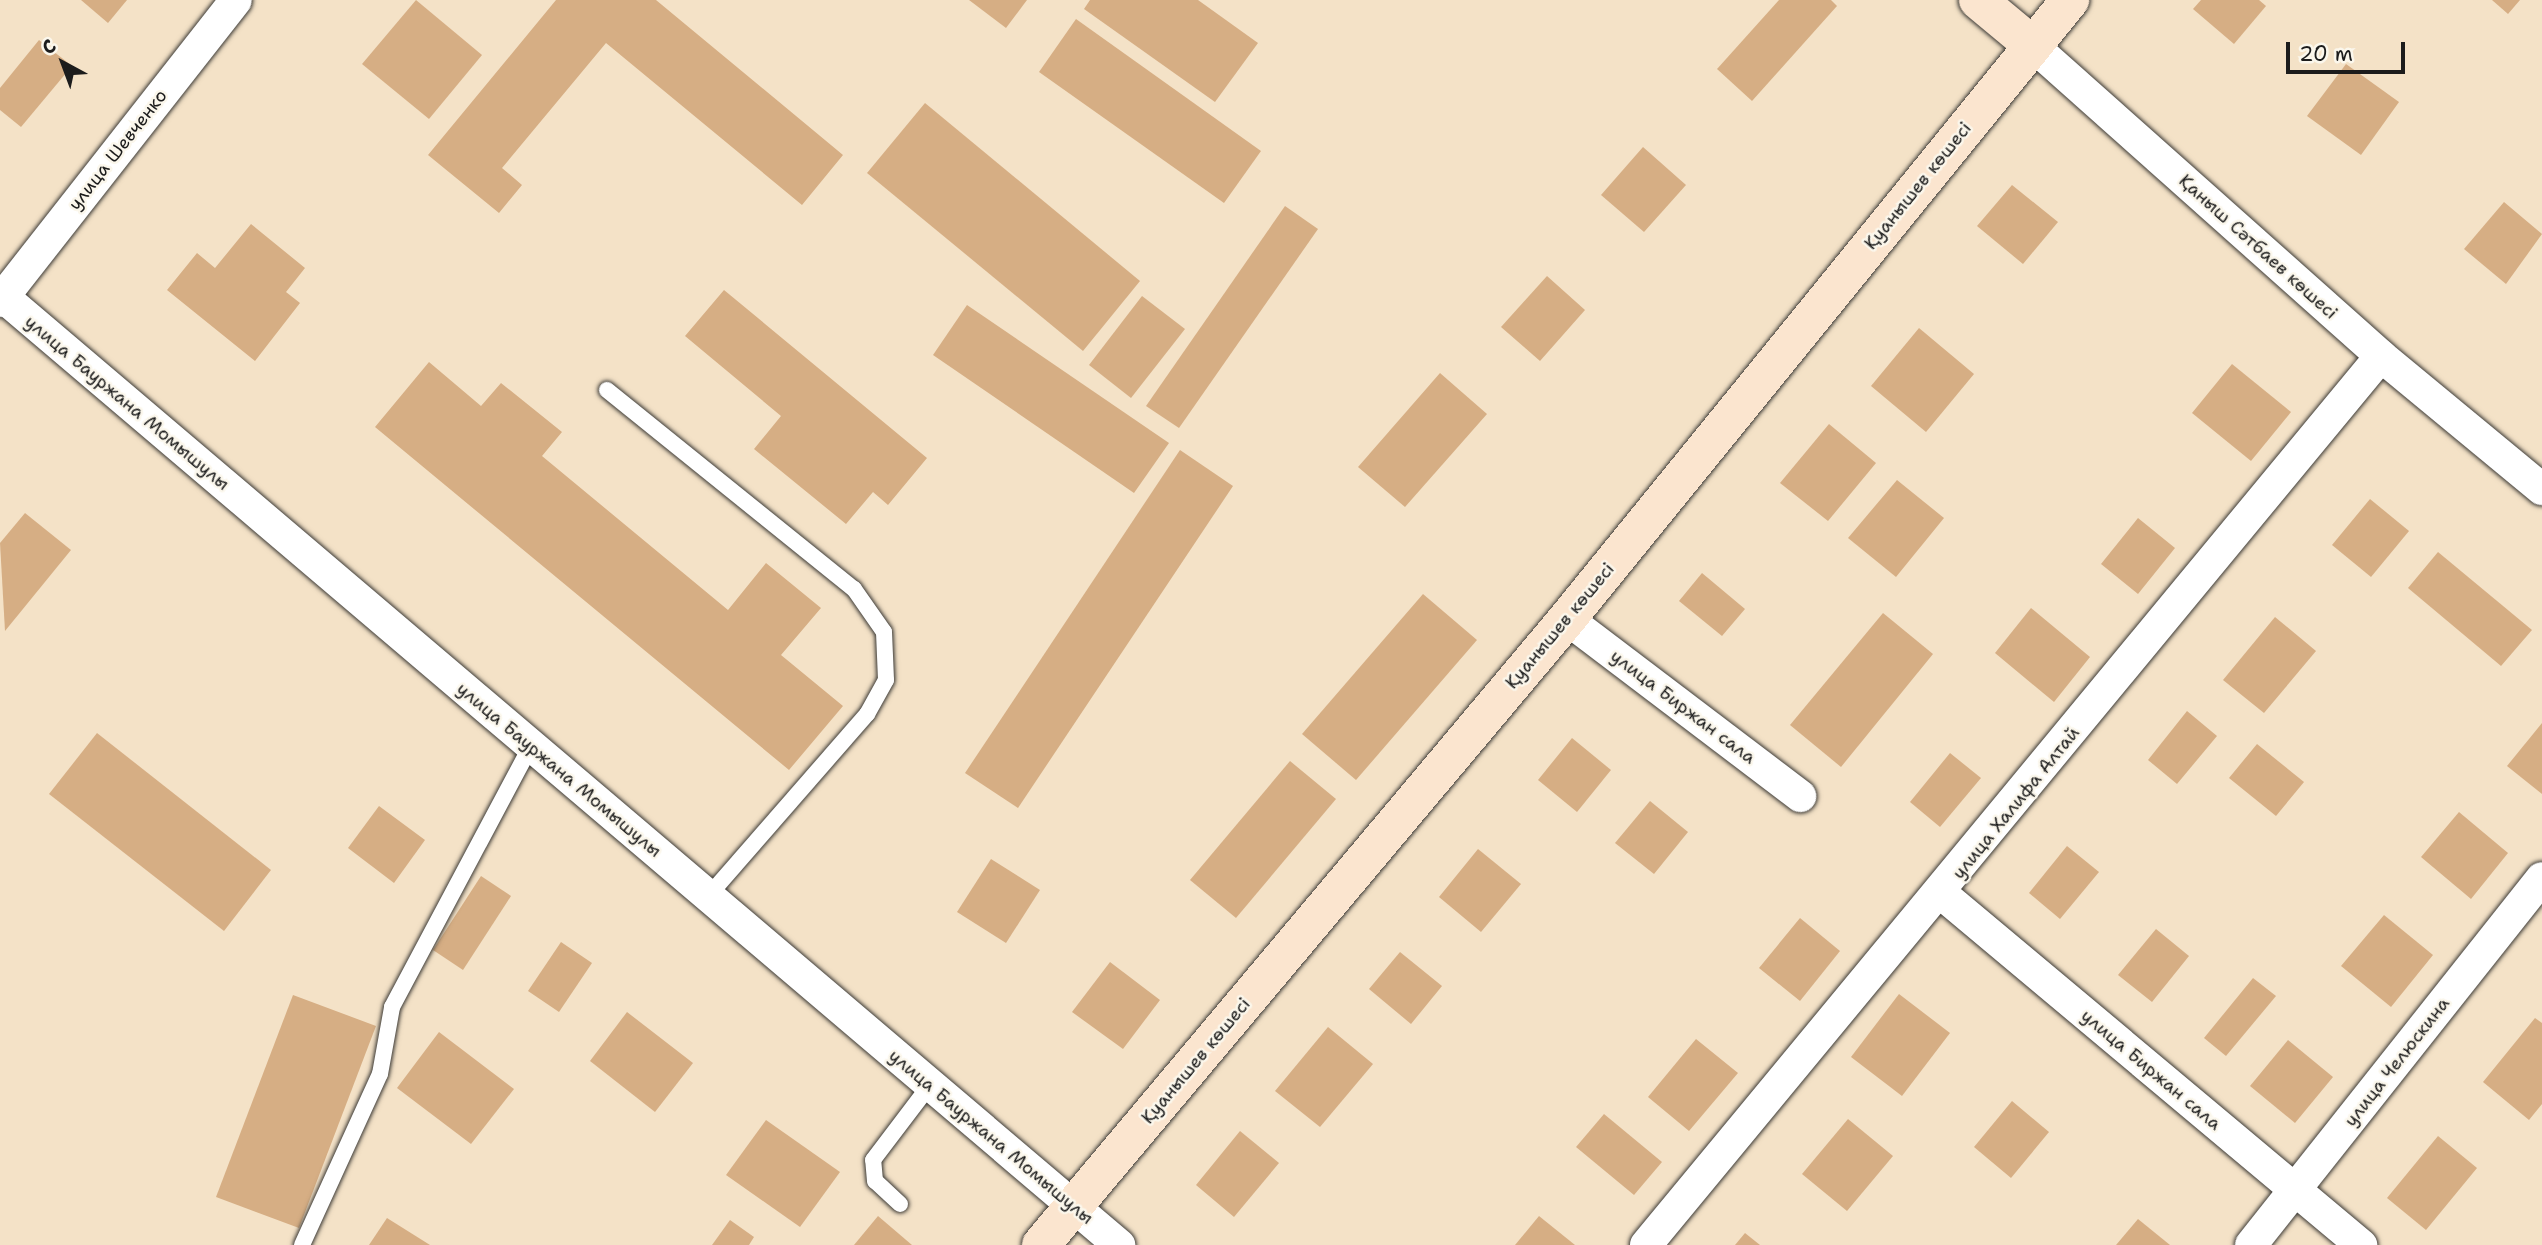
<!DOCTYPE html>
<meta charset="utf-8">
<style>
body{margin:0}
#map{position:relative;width:2542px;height:1245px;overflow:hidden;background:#f4e2c7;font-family:"Shantell Sans",sans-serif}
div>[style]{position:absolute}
.building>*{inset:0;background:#d6ae84}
.roads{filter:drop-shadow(0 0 2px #3c3a36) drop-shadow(0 0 2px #3c3a36)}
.lane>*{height:16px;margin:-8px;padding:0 8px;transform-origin:8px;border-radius:8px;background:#fff}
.street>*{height:32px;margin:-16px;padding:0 16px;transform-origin:16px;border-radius:16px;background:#fff}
.secondary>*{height:38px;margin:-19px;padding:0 19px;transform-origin:19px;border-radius:19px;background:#fbe5cf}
span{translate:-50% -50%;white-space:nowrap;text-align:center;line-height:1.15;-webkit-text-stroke:5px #fbf7ec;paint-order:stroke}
.street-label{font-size:18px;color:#1c1c1c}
.north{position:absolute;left:28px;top:28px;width:70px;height:70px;-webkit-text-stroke:5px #fbf7ec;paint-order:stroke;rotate:319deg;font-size:19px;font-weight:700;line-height:28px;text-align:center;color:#1c1c1c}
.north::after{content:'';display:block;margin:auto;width:24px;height:32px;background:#1c1c1c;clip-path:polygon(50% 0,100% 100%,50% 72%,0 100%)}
.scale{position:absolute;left:2286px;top:42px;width:119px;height:32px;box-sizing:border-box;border:4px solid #1c1c1c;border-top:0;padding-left:9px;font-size:21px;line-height:24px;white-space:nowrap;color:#1c1c1c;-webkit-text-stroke:5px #fbf7ec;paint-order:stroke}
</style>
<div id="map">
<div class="building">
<i style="clip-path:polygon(81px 0,127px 0,108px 23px)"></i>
<i style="clip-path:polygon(416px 0,482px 55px,429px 119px,362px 64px)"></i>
<i style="clip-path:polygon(556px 0,656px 0,843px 155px,802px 205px,606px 43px,502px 168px,522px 185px,499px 213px,428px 155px)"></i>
<i style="clip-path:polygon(969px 0,1027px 0,1006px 28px)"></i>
<i style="clip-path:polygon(1090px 0,1198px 0,1258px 43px,1215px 102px,1084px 9px)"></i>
<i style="clip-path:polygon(1779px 0,1831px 0,1837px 6px,1752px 101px,1717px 69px)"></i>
<i style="clip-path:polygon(2201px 0,2259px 0,2266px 6px,2234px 44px,2193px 9px)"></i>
<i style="clip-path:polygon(2492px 0,2520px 0,2508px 14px)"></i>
<i style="clip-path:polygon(1076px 19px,1261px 151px,1224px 203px,1039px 72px)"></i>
<i style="clip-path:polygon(39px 40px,72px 66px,21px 127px,0 110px,0 88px)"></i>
<i style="clip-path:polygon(2346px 64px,2399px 102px,2361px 155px,2307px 116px)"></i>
<i style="clip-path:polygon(925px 103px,1140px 281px,1083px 351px,867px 173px)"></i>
<i style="clip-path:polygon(1643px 147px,1686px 185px,1644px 232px,1601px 195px)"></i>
<i style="clip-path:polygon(2012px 185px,2058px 222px,2023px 264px,1977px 226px)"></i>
<i style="clip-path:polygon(2504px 202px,2542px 234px,2506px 284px,2464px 249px)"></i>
<i style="clip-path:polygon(1285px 206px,1318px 229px,1179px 428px,1146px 406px)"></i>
<i style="clip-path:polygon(251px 224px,305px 268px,286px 292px,300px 303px,255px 361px,167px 290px,197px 253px,215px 268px)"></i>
<i style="clip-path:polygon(1547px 276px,1585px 310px,1540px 361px,1501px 327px)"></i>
<i style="clip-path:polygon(724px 290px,927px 458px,888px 505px,873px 492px,846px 524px,754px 449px,781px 416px,685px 336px)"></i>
<i style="clip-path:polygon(1142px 296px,1185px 329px,1131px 398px,1089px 365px)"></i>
<i style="clip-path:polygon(967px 305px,1169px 443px,1134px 493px,933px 355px)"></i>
<i style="clip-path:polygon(1919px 328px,1974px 374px,1926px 432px,1871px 386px)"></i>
<i style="clip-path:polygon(429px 362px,481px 406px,501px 383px,562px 432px,542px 456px,728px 610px,766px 563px,821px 608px,781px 655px,843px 706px,789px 770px,375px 427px)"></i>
<i style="clip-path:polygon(2232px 364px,2291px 412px,2251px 461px,2192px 413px)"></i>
<i style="clip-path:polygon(1440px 373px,1487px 414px,1405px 507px,1358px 467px)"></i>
<i style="clip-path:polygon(1829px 424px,1876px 463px,1828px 521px,1780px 483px)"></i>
<i style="clip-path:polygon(1180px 450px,1233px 486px,1018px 808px,965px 773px)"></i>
<i style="clip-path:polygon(1897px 480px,1944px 518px,1896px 577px,1848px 538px)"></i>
<i style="clip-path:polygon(2370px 499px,2409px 531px,2371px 577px,2332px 545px)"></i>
<i style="clip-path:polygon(25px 513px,71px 550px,5px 631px,0 543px)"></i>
<i style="clip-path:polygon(2138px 518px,2175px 548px,2138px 594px,2101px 564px)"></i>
<i style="clip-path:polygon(2438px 552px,2532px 630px,2501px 666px,2408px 588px)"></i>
<i style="clip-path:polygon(1702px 573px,1745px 609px,1722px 636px,1679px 601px)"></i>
<i style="clip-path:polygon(1423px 594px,1477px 640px,1356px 780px,1302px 734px)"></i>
<i style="clip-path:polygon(2031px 608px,2090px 657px,2054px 702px,1995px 653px)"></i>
<i style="clip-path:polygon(1883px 613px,1933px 654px,1841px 767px,1790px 725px)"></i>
<i style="clip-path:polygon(2275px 617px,2316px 651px,2264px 713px,2223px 680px)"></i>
<i style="clip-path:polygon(2187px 711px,2217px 736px,2177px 784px,2148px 760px)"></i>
<i style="clip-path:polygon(2542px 723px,2542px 794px,2507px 766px)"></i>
<i style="clip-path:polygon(97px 733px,271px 870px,224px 931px,49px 794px)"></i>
<i style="clip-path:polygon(1572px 738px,1611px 770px,1577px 812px,1538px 780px)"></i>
<i style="clip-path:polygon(2257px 744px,2304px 782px,2276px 816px,2229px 778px)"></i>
<i style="clip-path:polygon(1950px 753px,1981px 778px,1940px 827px,1910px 802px)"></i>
<i style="clip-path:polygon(1290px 761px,1336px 799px,1236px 918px,1190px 880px)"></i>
<i style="clip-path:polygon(1650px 801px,1688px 832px,1654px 874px,1615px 843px)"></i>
<i style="clip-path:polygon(379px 806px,425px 840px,394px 883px,348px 848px)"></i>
<i style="clip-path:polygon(2459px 812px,2508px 853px,2471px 899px,2421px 857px)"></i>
<i style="clip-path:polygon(2067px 846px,2099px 872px,2060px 919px,2029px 893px)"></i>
<i style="clip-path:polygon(1478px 849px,1521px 884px,1481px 932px,1439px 897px)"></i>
<i style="clip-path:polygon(991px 859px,1040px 890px,1006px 943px,957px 912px)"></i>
<i style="clip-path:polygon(481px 876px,511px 896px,463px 970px,433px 950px)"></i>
<i style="clip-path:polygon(2384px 915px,2433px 955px,2391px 1007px,2341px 966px)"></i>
<i style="clip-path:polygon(1800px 918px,1840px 951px,1800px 1001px,1759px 968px)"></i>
<i style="clip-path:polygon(2156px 929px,2189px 956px,2152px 1002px,2118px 975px)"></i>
<i style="clip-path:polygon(561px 942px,592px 963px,559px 1012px,528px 991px)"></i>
<i style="clip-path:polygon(1400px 952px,1442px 986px,1411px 1024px,1369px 989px)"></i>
<i style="clip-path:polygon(1110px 962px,1160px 1000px,1123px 1049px,1072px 1012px)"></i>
<i style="clip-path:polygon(2253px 978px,2276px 996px,2226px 1056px,2204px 1038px)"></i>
<i style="clip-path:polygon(1899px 994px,1950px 1033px,1902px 1096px,1851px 1057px)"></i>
<i style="clip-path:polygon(293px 995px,376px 1026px,299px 1228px,216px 1197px)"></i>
<i style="clip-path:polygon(627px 1012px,693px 1063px,655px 1112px,590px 1061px)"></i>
<i style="clip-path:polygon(2535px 1018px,2542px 1023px,2542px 1104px,2529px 1120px,2483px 1082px)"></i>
<i style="clip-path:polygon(1328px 1027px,1373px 1064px,1320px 1127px,1275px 1091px)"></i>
<i style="clip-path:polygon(439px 1032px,514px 1089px,471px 1144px,397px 1088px)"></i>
<i style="clip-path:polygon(1696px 1039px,1738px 1073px,1689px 1131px,1648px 1097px)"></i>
<i style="clip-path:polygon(2288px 1040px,2333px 1077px,2295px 1123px,2250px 1086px)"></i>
<i style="clip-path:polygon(2012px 1101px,2049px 1132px,2011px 1178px,1974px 1147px)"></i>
<i style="clip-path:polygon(1604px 1114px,1662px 1162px,1634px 1195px,1576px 1147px)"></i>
<i style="clip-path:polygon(1848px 1119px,1893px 1156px,1847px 1211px,1802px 1174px)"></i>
<i style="clip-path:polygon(766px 1120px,840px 1172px,800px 1227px,726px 1175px)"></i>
<i style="clip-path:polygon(1240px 1131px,1279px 1163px,1234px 1217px,1196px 1185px)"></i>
<i style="clip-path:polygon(2438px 1136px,2477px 1168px,2426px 1230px,2387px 1198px)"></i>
<i style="clip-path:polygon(878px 1216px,912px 1245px,854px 1245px)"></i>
<i style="clip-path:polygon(1539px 1216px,1575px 1245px,1515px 1245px)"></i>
<i style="clip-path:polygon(387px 1218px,430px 1245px,369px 1245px)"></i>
<i style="clip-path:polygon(2138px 1219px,2170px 1245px,2116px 1245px)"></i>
<i style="clip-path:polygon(730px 1220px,754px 1237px,749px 1245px,712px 1245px)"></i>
<i style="clip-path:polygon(1745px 1233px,1760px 1245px,1735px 1245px)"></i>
</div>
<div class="roads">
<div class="lane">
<i style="left:607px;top:390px;width:317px;rotate:38.9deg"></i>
<i style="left:854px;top:589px;width:52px;rotate:55.1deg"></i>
<i style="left:884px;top:632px;width:48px;rotate:87.6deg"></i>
<i style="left:886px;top:680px;width:39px;rotate:119deg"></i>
<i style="left:867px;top:714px;width:242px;rotate:131.1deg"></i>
<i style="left:900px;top:1204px;width:34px;rotate:-137deg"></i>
<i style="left:875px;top:1181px;width:21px;rotate:-95deg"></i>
<i style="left:873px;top:1160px;width:94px;rotate:-52.8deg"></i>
<i style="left:302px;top:1245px;width:188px;rotate:-65.5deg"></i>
<i style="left:380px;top:1074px;width:68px;rotate:-79.8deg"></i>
<i style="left:392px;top:1007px;width:296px;rotate:-62deg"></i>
</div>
<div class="street">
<i style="left:2032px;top:45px;width:467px;rotate:41.7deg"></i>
<i style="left:2381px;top:356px;width:209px;rotate:39.6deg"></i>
<i style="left:0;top:294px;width:1469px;rotate:40.36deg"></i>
<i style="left:0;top:301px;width:382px;rotate:-51.9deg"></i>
<i style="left:1567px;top:619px;width:293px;rotate:37.2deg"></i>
<i style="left:1942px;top:894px;width:547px;rotate:39.95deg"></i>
<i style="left:1646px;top:1245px;width:1153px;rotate:-50.42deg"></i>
<i style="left:2251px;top:1245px;width:468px;rotate:-51.6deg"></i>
</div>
<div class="secondary">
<i style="left:1978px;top:0;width:70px;rotate:39.8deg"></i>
<i style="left:1041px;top:1245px;width:818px;rotate:-49.96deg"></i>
<i style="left:1567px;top:619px;width:798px;rotate:-50.9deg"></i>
</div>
</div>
<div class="street-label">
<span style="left:118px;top:150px;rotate:-52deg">улица Шевченко</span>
<span style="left:1918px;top:186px;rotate:-51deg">Қуанышев көшесі</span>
<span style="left:2258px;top:247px;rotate:42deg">Қаныш Сәтбаев көшесі</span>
<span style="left:127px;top:403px;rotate:40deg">улица Бауржана Момышулы</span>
<span style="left:1560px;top:626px;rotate:-50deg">Қуанышев көшесі</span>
<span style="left:1683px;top:707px;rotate:37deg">улица Биржан сала</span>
<span style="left:559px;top:770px;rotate:40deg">улица Бауржана Момышулы</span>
<span style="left:2016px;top:803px;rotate:-51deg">улица Халифа Алтай</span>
<span style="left:1196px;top:1061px;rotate:-50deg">Қуанышев көшесі</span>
<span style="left:2397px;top:1062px;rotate:-52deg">улица Челюскина</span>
<span style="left:2151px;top:1070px;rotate:40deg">улица Биржан сала</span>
<span style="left:991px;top:1137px;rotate:40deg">улица Бауржана Момышулы</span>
</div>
<div class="north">С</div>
<div class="scale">20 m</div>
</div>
